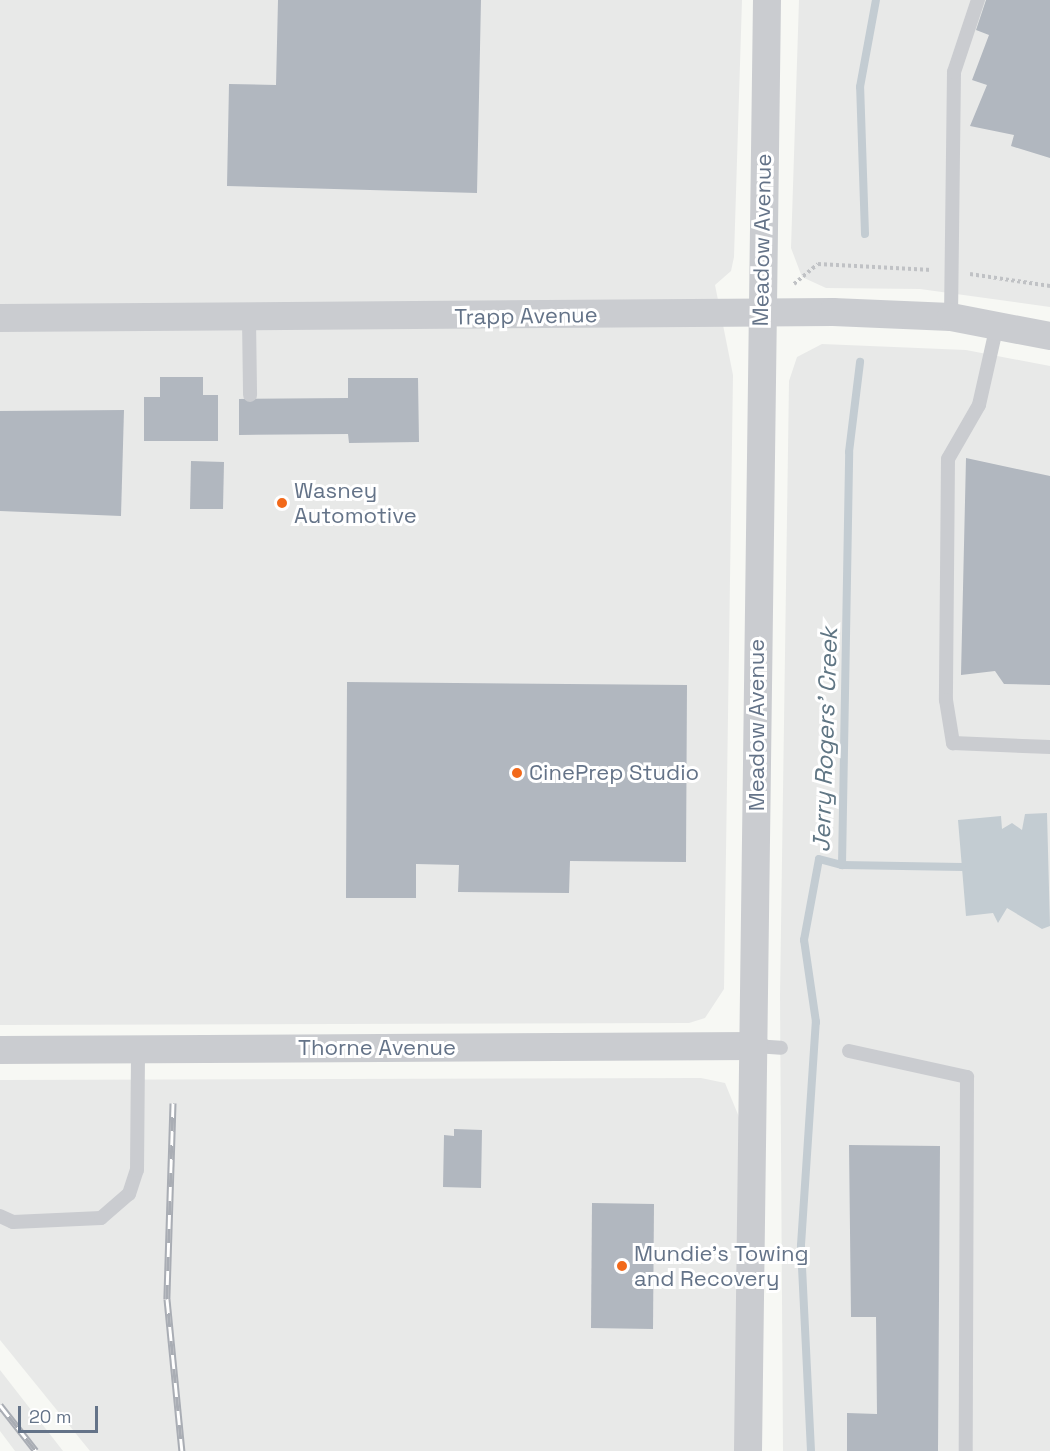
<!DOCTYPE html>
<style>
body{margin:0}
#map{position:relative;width:1050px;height:1451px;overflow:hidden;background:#f7f8f4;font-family:"Space Grotesk",sans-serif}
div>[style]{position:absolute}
.built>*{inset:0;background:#e8e9e8}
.water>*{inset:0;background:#c3ccd2}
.stream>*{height:8px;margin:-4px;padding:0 4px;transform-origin:4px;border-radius:4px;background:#c3ccd2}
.building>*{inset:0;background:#b1b7bf}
.path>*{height:4px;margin-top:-2px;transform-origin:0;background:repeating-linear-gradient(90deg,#c0c2c5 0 3px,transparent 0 6px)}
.service>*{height:14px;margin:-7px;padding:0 7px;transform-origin:7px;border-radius:7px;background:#caccd0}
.minor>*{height:28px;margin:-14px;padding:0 14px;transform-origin:14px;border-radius:14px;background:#caccd0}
.rail>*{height:7px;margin-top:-3.5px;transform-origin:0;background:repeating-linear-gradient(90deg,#fff 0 14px,#a9adb4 0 28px);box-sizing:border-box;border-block:2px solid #a9adb4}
.dots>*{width:16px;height:16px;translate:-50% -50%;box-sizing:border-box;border:3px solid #fff;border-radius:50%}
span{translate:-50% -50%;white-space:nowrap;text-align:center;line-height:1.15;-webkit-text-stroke:6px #fff;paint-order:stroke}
.street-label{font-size:22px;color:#647388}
.poi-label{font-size:22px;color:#647388}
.left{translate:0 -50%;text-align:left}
.water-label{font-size:24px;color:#607684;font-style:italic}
.scale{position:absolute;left:18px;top:1406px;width:80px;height:27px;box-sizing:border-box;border:3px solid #647388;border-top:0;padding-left:8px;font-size:18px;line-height:21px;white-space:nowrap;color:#647388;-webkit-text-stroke:4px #fff;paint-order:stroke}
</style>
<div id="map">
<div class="built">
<i style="clip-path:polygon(0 0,742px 0,734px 257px,731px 271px,715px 285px,733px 375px,724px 989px,705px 1018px,689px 1023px,0 1025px)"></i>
<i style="clip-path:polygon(799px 0,1050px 0,1050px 307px,920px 289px,826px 288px,802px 277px,791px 248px)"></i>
<i style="clip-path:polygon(822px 344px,966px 350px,1050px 366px,1050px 1451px,783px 1451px,780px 996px,789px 381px,797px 357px)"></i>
<i style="clip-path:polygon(701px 1078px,725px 1083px,739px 1117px,736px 1451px,90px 1451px,0 1340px,0 1080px)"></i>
<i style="clip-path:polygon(0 1370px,63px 1451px,15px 1451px,0 1431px)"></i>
</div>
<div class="water">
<i style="clip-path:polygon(1047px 813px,1050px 926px,1042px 929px,1007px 908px,998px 923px,993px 913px,966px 916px,958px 820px,1001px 816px,1002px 829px,1012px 823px,1022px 830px,1025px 814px)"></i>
</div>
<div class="stream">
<i style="left:865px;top:234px;width:147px;rotate:-91.9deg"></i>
<i style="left:860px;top:87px;width:88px;rotate:-79.6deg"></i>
<i style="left:842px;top:865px;width:120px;rotate:1deg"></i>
<i style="left:811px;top:1451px;width:206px;rotate:-92.8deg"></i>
<i style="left:801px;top:1245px;width:224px;rotate:-86.2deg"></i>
<i style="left:816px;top:1022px;width:83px;rotate:-98.3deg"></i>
<i style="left:804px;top:940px;width:82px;rotate:-79.5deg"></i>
<i style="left:819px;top:859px;width:24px;rotate:15deg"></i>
<i style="left:842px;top:865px;width:413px;rotate:-89deg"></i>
<i style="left:849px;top:452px;width:91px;rotate:-83deg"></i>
</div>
<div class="building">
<i style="clip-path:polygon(278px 0,481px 0,477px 193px,227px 186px,229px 84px,276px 85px)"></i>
<i style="clip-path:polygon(986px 0,1050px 0,1050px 158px,1011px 146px,1014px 135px,970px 126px,987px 85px,972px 80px,989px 35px,976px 30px)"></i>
<i style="clip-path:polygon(160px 377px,203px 377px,203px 395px,218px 395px,218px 441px,144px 441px,144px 397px,160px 397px)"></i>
<i style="clip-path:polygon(348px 378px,418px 378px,419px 442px,349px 443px,348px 434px,239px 435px,239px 399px,348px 398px)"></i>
<i style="clip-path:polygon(124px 410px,121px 516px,0 511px,0 411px)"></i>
<i style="clip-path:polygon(966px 458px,1050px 476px,1050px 685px,1004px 684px,995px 671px,961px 675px)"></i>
<i style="clip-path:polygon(191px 461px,224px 462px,223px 509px,190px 509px)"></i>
<i style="clip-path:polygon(347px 682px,687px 685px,686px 862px,570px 861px,569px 893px,458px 892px,459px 865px,416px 864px,416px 898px,346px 898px)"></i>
<i style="clip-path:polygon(454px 1129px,482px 1130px,481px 1188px,443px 1187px,444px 1135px,454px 1136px)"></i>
<i style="clip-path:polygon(849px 1145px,940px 1146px,938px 1451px,847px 1451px,847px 1413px,877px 1414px,876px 1317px,851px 1317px)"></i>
<i style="clip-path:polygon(592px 1203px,654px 1204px,653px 1329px,591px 1328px)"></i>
</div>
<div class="path">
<i style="left:970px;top:274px;width:81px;rotate:8.5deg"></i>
<i style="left:794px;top:284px;width:31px;rotate:-40deg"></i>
<i style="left:818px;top:264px;width:114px;rotate:3deg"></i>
</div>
<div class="service">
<i style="left:951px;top:317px;width:245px;rotate:-89.3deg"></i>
<i style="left:954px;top:72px;width:76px;rotate:-71.6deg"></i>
<i style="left:249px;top:319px;width:76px;rotate:89.2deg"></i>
<i style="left:997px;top:325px;width:82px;rotate:102.7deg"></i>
<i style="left:979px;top:405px;width:62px;rotate:119.9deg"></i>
<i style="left:948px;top:459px;width:241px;rotate:90.5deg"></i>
<i style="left:946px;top:700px;width:44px;rotate:80.8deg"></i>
<i style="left:953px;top:743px;width:97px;rotate:2.4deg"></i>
<i style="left:755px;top:1046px;width:26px;rotate:4deg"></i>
<i style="left:849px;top:1051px;width:121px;rotate:12.4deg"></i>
<i style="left:967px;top:1077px;width:374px;rotate:90.2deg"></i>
<i style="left:0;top:1216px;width:14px;rotate:25deg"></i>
<i style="left:13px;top:1222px;width:88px;rotate:-2.6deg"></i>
<i style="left:101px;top:1218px;width:37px;rotate:-41deg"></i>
<i style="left:129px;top:1194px;width:25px;rotate:-72deg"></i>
<i style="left:137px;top:1170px;width:121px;rotate:-89.5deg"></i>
</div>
<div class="minor">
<i style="left:0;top:318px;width:833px;rotate:-0.41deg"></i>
<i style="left:833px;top:312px;width:118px;rotate:2.4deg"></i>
<i style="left:951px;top:317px;width:101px;rotate:10.9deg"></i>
<i style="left:0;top:1050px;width:755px;rotate:-0.3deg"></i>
<i style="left:748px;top:1451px;width:1451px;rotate:-89.25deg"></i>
</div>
<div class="rail">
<i style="left:173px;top:1103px;width:196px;rotate:91.8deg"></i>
<i style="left:167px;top:1299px;width:153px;rotate:84.4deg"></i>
<i style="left:0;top:1405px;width:58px;rotate:52deg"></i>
</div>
<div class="dots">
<i style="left:282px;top:503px;background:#f2691a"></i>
<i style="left:517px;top:773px;background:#f2691a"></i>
<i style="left:622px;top:1266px;background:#f2691a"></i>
</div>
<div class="street-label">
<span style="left:762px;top:240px;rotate:-89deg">Meadow Avenue</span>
<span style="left:526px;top:316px;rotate:-1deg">Trapp Avenue</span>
<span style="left:757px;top:725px;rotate:-90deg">Meadow Avenue</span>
<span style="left:377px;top:1048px">Thorne Avenue</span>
</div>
<div class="poi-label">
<span class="left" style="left:294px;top:503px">Wasney<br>Automotive</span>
<span class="left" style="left:529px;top:773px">CinePrep Studio</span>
<span class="left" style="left:634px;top:1266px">Mundie's Towing<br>and Recovery</span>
</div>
<div class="water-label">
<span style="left:825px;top:740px;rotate:-88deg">Jerry Rogers' Creek</span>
</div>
<div class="scale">20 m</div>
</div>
